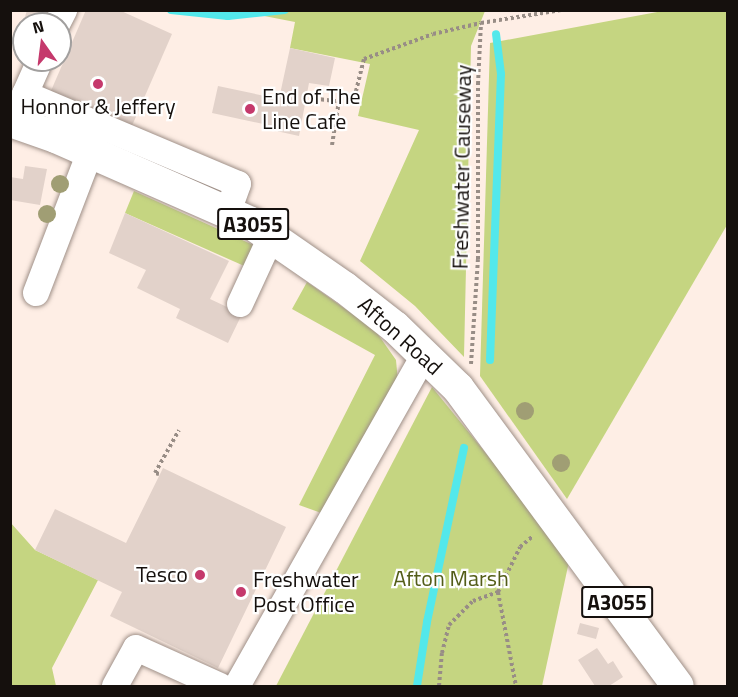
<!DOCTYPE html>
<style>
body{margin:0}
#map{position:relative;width:738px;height:697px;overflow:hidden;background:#feeee5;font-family:"Titillium Web",sans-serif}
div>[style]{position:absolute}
.green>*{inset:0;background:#c5d581}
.stream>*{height:8px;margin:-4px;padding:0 4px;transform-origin:4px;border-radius:4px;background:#53e8eb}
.building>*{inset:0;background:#e2d2ca}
.path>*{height:4px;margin-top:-2px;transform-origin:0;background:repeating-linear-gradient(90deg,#988d86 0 3px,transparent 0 6px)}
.roads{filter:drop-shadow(0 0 2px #9f9088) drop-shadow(0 0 2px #9f9088)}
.minor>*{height:26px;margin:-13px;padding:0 13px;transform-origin:13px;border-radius:13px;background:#fff}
.major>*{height:32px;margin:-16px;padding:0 16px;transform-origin:16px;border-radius:16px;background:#fff}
.trees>*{width:18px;height:18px;margin:-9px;border-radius:50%;background:#a09e74}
.dots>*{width:16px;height:16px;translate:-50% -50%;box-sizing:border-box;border:3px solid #fff;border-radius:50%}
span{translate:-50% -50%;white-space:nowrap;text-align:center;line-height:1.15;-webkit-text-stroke:4.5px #fff;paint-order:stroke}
.shield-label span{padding:2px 4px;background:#fff;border:2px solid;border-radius:4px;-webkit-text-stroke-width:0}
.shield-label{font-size:21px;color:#15100d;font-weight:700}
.poi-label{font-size:22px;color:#15100d}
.left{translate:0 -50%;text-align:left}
.right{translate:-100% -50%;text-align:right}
.street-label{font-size:22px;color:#15100d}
.park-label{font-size:22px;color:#535d18}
.frame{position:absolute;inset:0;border:12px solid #15100d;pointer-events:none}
.north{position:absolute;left:12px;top:12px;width:60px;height:60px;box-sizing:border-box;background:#fff;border:2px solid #a19f9e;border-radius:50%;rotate:346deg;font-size:16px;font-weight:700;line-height:24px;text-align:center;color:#15100d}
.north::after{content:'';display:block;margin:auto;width:21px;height:27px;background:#c5396c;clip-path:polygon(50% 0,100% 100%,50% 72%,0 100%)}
</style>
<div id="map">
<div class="green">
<i style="clip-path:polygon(668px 10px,727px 11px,727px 225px,567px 499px,480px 376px,490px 43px)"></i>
<i style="clip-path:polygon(239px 11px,485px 11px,471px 46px,464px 357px,415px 306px,360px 261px,419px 130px,358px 116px,370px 64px,290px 48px,295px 22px)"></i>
<i style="clip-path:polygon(134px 191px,262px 249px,251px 269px,125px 213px)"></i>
<i style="clip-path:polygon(307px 282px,375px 330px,396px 360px,398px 382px,324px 514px,299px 505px,375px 355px,292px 309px)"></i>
<i style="clip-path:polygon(432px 387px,570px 557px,542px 686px,276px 686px)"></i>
<i style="clip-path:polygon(10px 522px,35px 550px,98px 580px,52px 668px,56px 686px,11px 686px)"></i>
</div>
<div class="stream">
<i style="left:171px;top:10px;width:57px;rotate:6deg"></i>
<i style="left:228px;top:16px;width:57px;rotate:-6deg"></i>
<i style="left:490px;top:360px;width:286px;rotate:-87.8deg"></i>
<i style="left:501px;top:74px;width:40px;rotate:-97.1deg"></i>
<i style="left:417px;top:686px;width:65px;rotate:-81.1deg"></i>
<i style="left:427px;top:622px;width:178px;rotate:-78deg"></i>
</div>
<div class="building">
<i style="clip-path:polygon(27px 10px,52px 10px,49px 24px,23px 24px)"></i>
<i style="clip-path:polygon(86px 10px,119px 10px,172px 34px,131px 128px,50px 93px)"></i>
<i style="clip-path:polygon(290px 48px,335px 58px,329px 86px,309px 83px,299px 136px,272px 130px,273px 126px,212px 113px,218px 86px,279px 99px)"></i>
<i style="clip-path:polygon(25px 166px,47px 169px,40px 205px,10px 200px,10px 177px,23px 179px)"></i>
<i style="clip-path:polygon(125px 213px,229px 261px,210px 299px,242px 314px,228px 343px,176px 318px,180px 309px,137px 288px,146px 270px,109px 253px)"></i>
<i style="clip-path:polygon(163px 468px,286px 527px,218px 668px,110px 616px,122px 592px,35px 550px,55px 509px,126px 543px)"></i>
<i style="clip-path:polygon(580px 623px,599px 628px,596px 639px,577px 634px)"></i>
<i style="clip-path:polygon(597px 648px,608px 664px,613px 661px,623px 677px,609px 686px,595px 686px,578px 660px)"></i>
</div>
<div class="path">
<i style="left:309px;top:98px;width:44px;rotate:6.5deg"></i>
<i style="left:353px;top:103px;width:45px;rotate:-76deg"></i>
<i style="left:364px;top:59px;width:73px;rotate:-19.9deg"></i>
<i style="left:433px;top:34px;width:49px;rotate:-12.9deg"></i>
<i style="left:481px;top:23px;width:81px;rotate:-9.2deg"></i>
<i style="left:332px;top:145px;width:45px;rotate:-81deg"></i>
<i style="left:471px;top:364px;width:105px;rotate:-86.2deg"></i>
<i style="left:478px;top:259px;width:175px;rotate:-90deg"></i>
<i style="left:478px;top:84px;width:61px;rotate:-87.2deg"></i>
<i style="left:159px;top:474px;width:4px;rotate:-166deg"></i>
<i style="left:155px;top:473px;width:49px;rotate:-60.8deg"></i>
<i style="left:498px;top:592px;width:96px;rotate:79.2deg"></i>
<i style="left:439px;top:686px;width:33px;rotate:-85deg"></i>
<i style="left:442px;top:653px;width:29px;rotate:-76deg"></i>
<i style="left:449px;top:625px;width:34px;rotate:-45deg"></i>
<i style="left:473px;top:601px;width:27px;rotate:-20deg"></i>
<i style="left:498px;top:592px;width:50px;rotate:-63.9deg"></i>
<i style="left:520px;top:547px;width:17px;rotate:-40deg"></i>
</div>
<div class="roads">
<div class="minor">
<i style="left:57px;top:24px;width:16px;rotate:-63deg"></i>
<i style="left:25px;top:94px;width:37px;rotate:-66deg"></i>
<i style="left:15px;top:122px;width:30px;rotate:-70deg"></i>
<i style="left:25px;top:94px;width:231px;rotate:22.9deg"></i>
<i style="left:238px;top:184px;width:30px;rotate:110deg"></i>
<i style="left:36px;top:293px;width:151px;rotate:-69deg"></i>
<i style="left:240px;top:304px;width:74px;rotate:-65.2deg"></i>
<i style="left:115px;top:686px;width:43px;rotate:-61.1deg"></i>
<i style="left:136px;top:648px;width:92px;rotate:24.3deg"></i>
<i style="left:237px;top:686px;width:379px;rotate:-60.5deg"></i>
</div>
<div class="major">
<i style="left:10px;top:121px;width:49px;rotate:19.2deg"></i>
<i style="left:56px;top:137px;width:213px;rotate:23.8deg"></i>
<i style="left:251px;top:223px;width:114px;rotate:34.7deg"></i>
<i style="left:345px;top:288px;width:63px;rotate:38deg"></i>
<i style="left:395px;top:327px;width:88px;rotate:44.1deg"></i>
<i style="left:458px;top:388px;width:370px;rotate:53.6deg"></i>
</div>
</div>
<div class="trees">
<i style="left:60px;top:184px"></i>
<i style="left:47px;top:214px"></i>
<i style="left:525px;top:411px"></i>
<i style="left:561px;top:463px"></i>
</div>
<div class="dots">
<i style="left:98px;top:84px;background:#c5396c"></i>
<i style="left:250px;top:109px;background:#c5396c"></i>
<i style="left:200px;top:575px;background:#c5396c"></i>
<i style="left:241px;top:592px;background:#c5396c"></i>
</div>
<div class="shield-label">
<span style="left:253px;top:224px">A3055</span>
<span style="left:617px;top:602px">A3055</span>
</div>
<div class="poi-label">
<span class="left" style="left:262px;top:109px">End of The<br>Line Cafe</span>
<span style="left:98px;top:107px">Honnor &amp; Jeffery</span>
<span class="right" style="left:188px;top:575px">Tesco</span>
<span class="left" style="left:253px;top:592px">Freshwater<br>Post Office</span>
</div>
<div class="street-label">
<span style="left:462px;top:167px;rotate:-89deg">Freshwater Causeway</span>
<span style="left:400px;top:336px;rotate:42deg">Afton Road</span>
</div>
<div class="park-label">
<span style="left:451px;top:579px">Afton Marsh</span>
</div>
<div class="frame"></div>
<div class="north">N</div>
</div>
